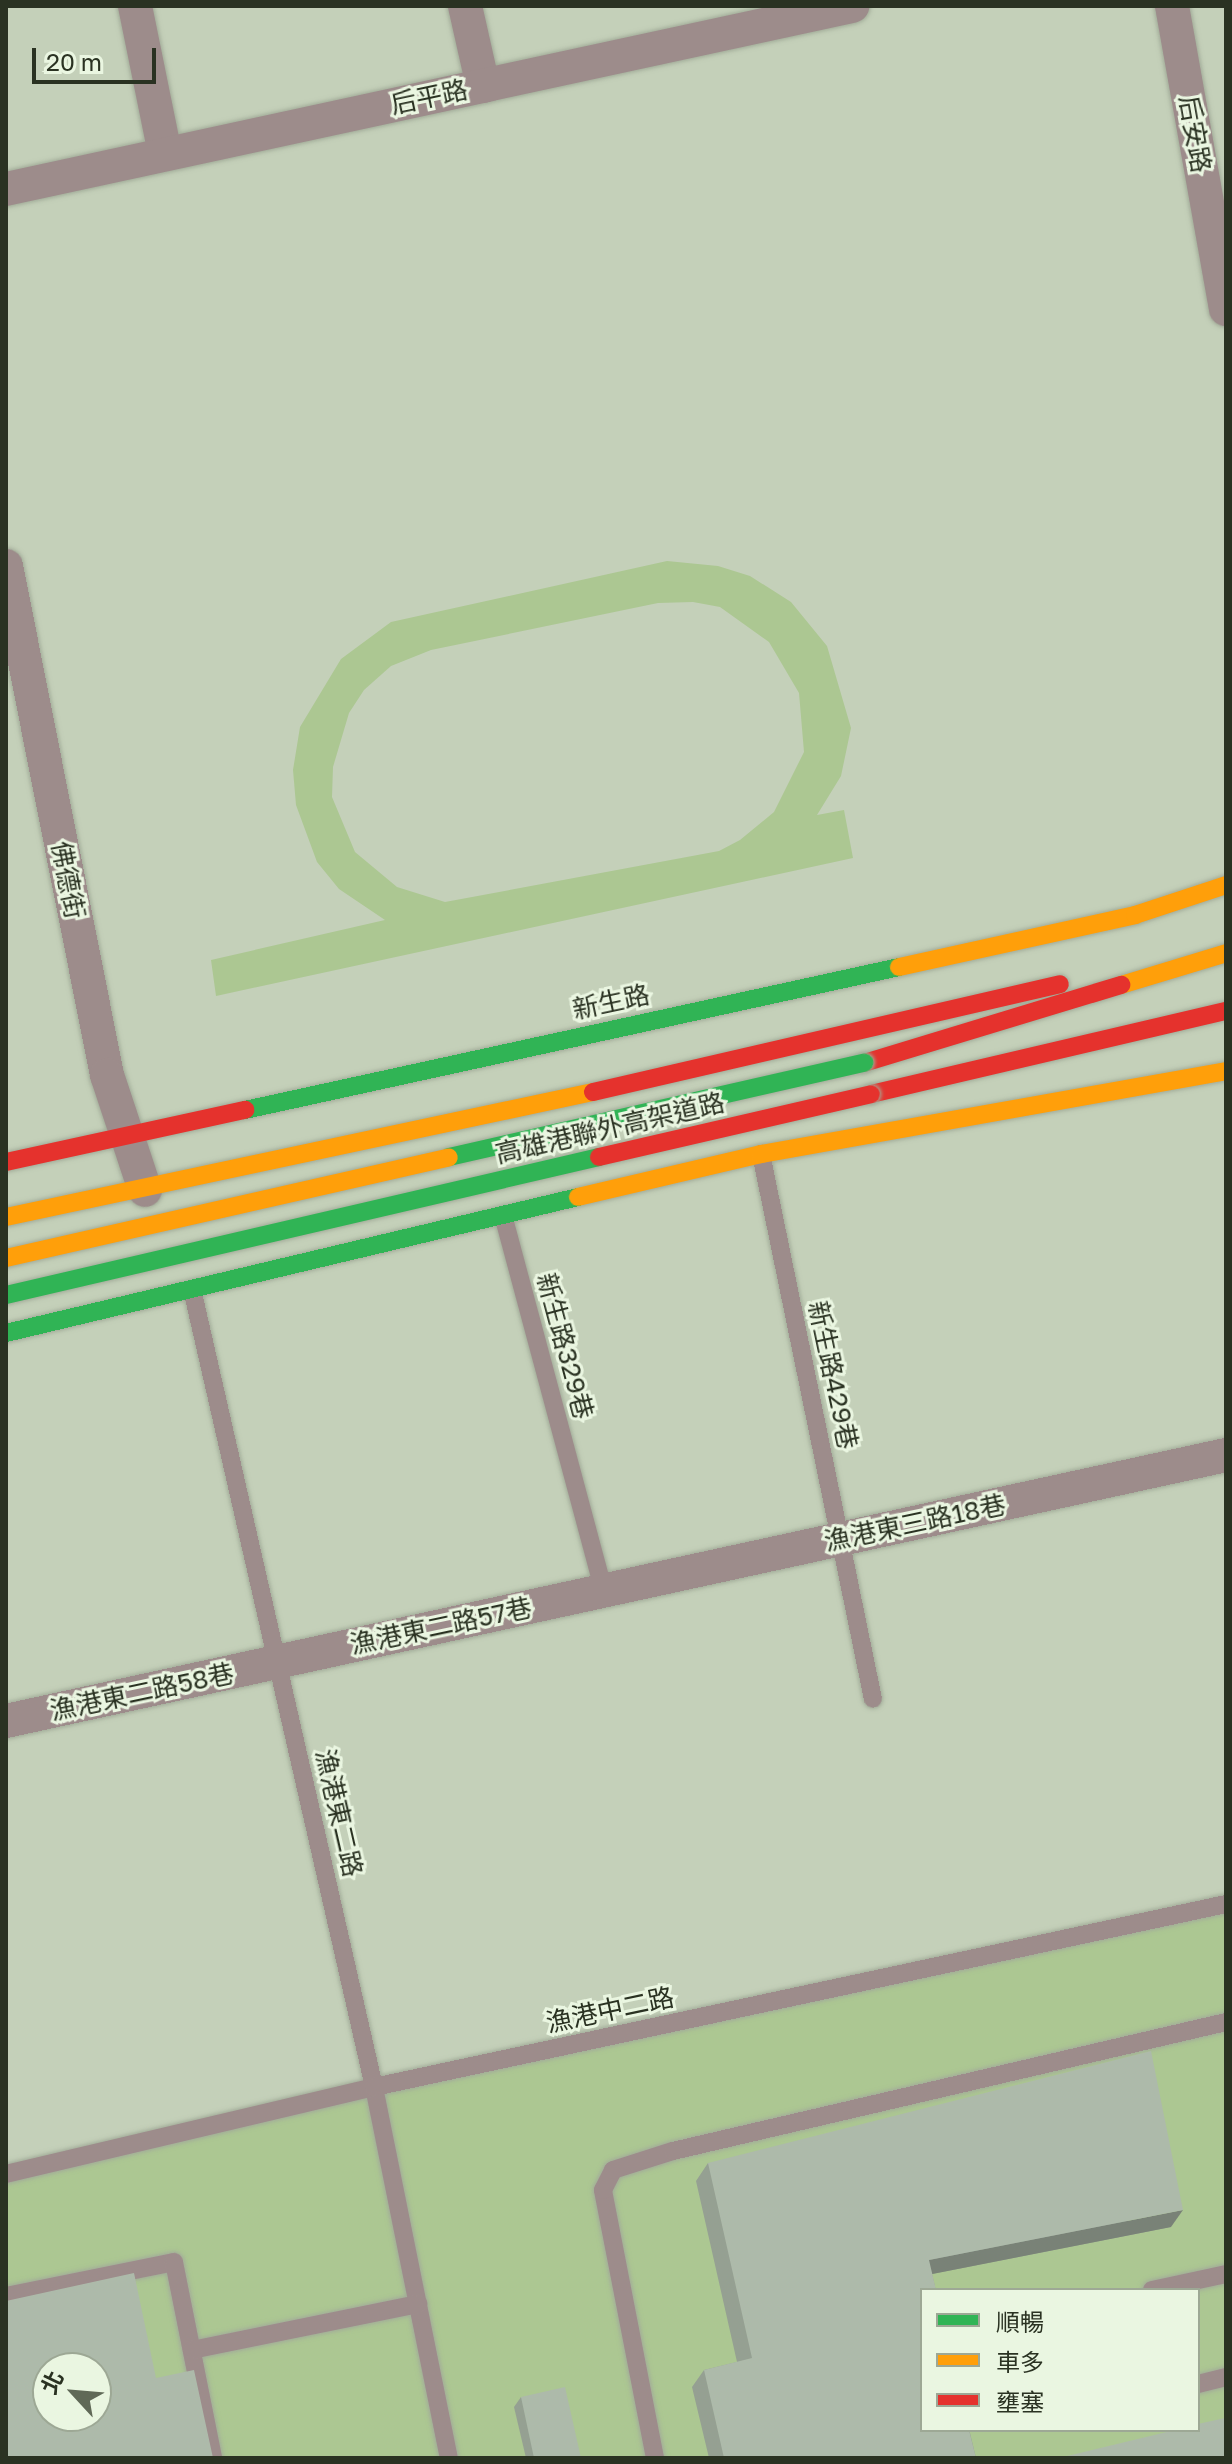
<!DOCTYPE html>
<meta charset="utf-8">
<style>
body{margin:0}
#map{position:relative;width:1232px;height:2464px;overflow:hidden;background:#c4d0b9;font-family:"Golos Text","Noto Sans TC",sans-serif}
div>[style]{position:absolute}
.green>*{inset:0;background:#acc792}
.roads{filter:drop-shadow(0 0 2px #a2ac99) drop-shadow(0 0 2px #a2ac99)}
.lane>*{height:18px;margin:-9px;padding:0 9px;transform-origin:9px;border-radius:9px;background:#9d8c8b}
.street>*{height:34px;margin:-17px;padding:0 17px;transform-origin:17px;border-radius:17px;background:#9d8c8b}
.fast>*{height:18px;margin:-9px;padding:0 9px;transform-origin:9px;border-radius:9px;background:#30b455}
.slow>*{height:18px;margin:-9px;padding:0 9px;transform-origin:9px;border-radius:9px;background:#ff9f0a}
.jam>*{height:18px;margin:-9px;padding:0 9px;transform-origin:9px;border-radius:9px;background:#e5322d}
.bridges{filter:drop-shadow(0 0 2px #a2ac99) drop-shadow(0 0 2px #a2ac99)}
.fast-bridge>*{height:18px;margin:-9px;padding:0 9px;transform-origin:9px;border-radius:9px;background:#30b455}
.slow-bridge>*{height:18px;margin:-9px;padding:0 9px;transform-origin:9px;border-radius:9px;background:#ff9f0a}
.jam-bridge>*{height:18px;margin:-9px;padding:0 9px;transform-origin:9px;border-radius:9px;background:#e5322d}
.wall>*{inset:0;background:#95a092}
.shaded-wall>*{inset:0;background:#798277}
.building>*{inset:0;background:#adbaaa}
span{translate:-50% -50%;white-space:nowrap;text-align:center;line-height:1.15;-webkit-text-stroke:6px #eaf6e1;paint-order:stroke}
.street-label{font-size:26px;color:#2a3222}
.frame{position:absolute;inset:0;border:8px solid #2a3222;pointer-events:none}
.legend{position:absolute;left:920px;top:2288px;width:280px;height:144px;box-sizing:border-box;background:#eaf6e1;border:2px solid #9da895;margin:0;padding:10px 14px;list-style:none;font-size:24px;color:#2a3222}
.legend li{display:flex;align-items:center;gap:16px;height:40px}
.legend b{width:40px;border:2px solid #9da895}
.north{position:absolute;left:32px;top:2352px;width:80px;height:80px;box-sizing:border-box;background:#eaf6e1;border:2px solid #9da895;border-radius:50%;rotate:296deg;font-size:22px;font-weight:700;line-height:32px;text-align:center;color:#2a3222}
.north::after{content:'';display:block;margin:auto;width:28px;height:36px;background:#606957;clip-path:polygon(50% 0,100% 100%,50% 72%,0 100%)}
.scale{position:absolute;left:32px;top:48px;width:124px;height:36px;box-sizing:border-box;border:4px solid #2a3222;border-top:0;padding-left:10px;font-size:24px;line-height:28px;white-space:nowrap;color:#2a3222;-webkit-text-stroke:6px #eaf6e1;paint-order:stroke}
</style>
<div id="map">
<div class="green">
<i style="clip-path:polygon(evenodd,667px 561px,718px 566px,750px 576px,791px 602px,827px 646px,851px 728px,841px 776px,817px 815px,844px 810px,853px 858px,216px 996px,211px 960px,385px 920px,339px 889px,317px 862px,296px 805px,293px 770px,300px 727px,341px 659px,391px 622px,667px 561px,693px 602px,720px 607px,769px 642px,799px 693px,804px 752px,774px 812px,740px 840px,719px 851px,445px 902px,397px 887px,355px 852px,332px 797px,333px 767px,349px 713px,364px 690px,391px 666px,431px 650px,658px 603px,693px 602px)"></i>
<i style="clip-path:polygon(evenodd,1226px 1904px,1226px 2458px,6px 2458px,6px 2174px,1226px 1904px,922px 2290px,1198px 2290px,1198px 2430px,922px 2430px,922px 2290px,1226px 1904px,48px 2368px,96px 2368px,96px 2416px,48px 2416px,48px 2368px)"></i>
</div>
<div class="roads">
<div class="lane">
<i style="left:761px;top:1154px;width:556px;rotate:78.39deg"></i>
<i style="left:503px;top:1215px;width:389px;rotate:75deg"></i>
<i style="left:192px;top:1289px;width:818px;rotate:77.15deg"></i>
<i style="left:374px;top:2087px;width:379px;rotate:78.6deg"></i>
<i style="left:6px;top:2174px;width:378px;rotate:-13.3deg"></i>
<i style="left:374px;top:2087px;width:871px;rotate:-12.12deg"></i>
<i style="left:1152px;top:2290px;width:76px;rotate:-12.2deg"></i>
<i style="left:6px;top:2296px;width:171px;rotate:-11.4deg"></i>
<i style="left:174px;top:2262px;width:200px;rotate:78.7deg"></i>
<i style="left:192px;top:2350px;width:231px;rotate:-11.5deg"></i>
<i style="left:1198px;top:2384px;width:29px;rotate:-14deg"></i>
<i style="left:655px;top:2458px;width:273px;rotate:-101deg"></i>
<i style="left:603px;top:2190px;width:22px;rotate:-63deg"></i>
<i style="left:613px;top:2170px;width:63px;rotate:-17.6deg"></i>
<i style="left:673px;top:2151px;width:568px;rotate:-13.13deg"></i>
</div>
<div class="street">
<i style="left:135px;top:6px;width:150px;rotate:78.5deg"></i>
<i style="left:465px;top:6px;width:82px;rotate:77.3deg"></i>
<i style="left:1172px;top:6px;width:308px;rotate:79.9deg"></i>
<i style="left:6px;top:189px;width:866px;rotate:-12.21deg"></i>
<i style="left:6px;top:566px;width:519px;rotate:78.78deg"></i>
<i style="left:107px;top:1075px;width:121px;rotate:71.7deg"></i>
<i style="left:6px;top:1721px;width:1249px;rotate:-12.3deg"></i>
</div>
<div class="fast">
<i style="left:245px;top:1110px;width:669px;rotate:-12.33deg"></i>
<i style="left:6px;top:1333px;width:588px;rotate:-13.37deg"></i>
</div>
<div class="slow">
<i style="left:899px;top:967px;width:242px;rotate:-12.4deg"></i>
<i style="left:1135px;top:915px;width:96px;rotate:-18.2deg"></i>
<i style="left:1121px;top:985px;width:110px;rotate:-16.9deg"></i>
<i style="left:578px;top:1197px;width:188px;rotate:-13.2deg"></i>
<i style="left:761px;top:1154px;width:472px;rotate:-10.1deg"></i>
<i style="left:6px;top:1217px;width:600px;rotate:-12.02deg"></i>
</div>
<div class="jam">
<i style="left:864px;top:1063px;width:269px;rotate:-16.9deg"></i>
<i style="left:593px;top:1092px;width:479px;rotate:-13deg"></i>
<i style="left:871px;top:1094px;width:365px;rotate:-13.2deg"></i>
<i style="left:6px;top:1162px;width:245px;rotate:-12.3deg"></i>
</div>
</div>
<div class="bridges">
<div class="fast-bridge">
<i style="left:449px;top:1157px;width:426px;rotate:-12.8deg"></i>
<i style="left:6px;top:1295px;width:609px;rotate:-13.1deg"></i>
</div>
<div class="slow-bridge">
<i style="left:6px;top:1258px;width:454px;rotate:-12.8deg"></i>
</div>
<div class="jam-bridge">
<i style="left:599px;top:1157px;width:279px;rotate:-13deg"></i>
</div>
</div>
<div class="wall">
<i style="clip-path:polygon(708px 2163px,1171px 2227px,932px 2274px,976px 2458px,709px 2458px,692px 2387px,704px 2370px,737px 2362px,696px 2181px)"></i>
<i style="clip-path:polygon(521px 2397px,581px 2458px,526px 2458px,514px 2407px)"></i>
</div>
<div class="shaded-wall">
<i style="clip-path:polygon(1183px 2210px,1171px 2227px,917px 2277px,929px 2260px)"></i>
</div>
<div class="building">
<i style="clip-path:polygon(1151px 2051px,1183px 2210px,929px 2260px,936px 2290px,922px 2290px,922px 2430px,969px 2430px,976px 2458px,724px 2458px,704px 2370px,752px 2358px,708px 2163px)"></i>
<i style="clip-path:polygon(evenodd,134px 2273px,156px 2378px,194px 2370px,213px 2458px,6px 2458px,6px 2301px,134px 2273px,48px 2368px,96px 2368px,96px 2416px,48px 2416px,48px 2368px)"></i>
<i style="clip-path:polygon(565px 2387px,581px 2458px,534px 2458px,521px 2397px)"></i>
<i style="clip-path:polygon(1225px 2418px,1226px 2458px,1059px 2458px,1175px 2430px,1198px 2430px,1198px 2424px)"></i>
</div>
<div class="street-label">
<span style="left:429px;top:97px;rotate:-12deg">后平路</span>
<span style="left:1195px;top:134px;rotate:80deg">后安路</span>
<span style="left:68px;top:880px;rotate:79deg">佛德街</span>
<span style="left:611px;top:1002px;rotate:-12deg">新生路</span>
<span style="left:610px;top:1128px;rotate:-13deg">高雄港聯外高架道路</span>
<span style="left:565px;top:1346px;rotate:75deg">新生路329巷</span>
<span style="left:833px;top:1375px;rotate:78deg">新生路429巷</span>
<span style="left:915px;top:1523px;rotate:-12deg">漁港東三路18巷</span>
<span style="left:441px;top:1626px;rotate:-12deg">漁港東二路57巷</span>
<span style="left:142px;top:1692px;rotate:-12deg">漁港東二路58巷</span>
<span style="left:339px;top:1813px;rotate:77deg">漁港東二路</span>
<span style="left:610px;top:2010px;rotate:-12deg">漁港中二路</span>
</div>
<div class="frame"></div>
<ul class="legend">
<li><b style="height:10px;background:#30b455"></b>順暢</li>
<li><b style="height:10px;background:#ff9f0a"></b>車多</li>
<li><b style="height:10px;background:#e5322d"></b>壅塞</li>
</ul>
<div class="north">北</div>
<div class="scale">20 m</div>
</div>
